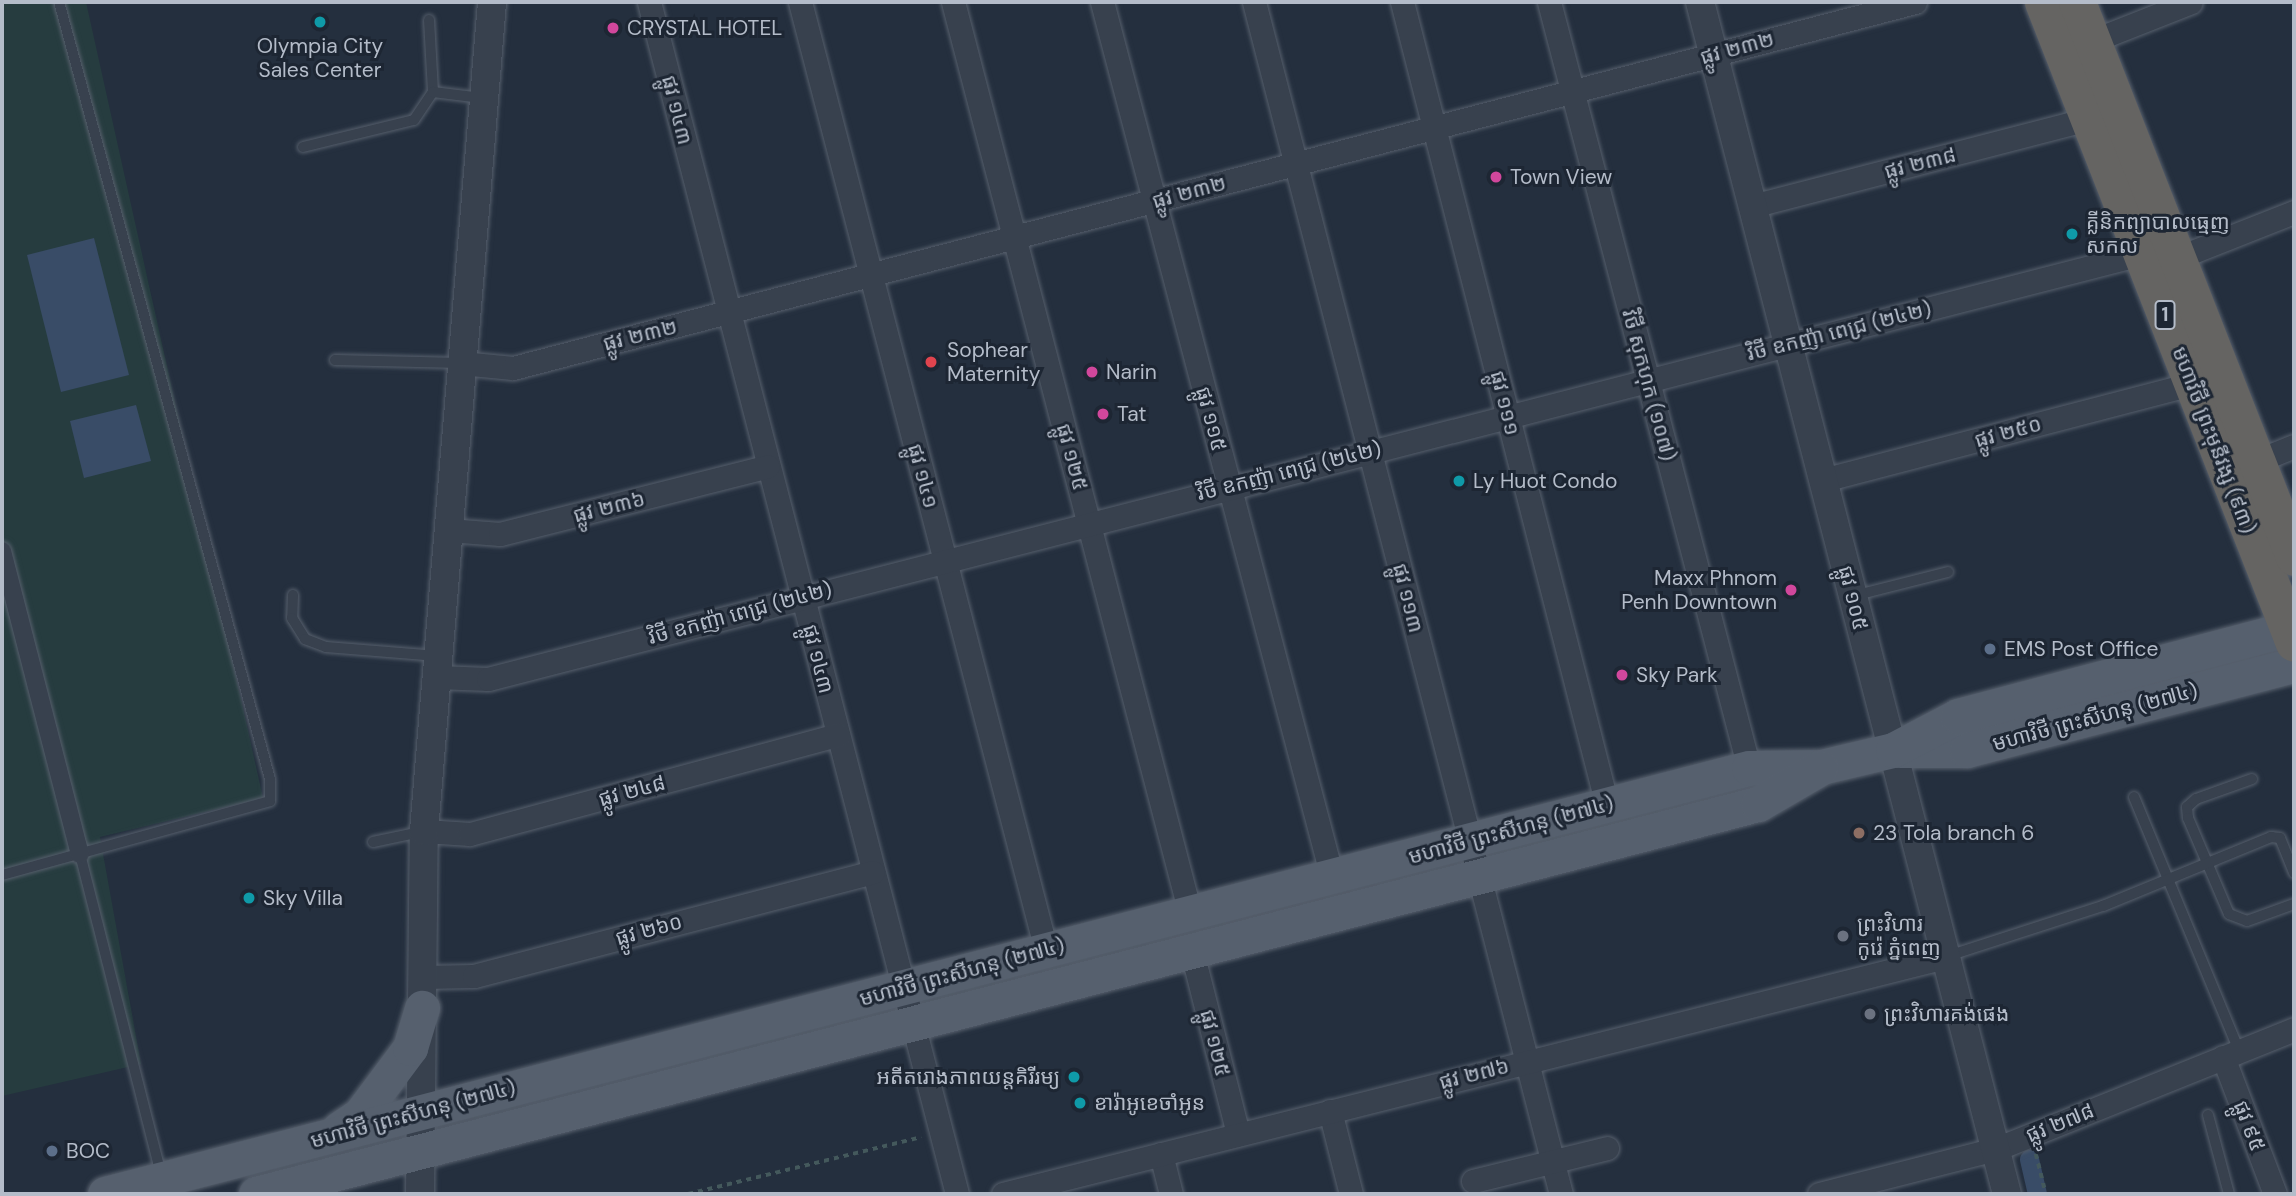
<!DOCTYPE html>
<meta charset="utf-8">
<style>
body{margin:0}
#map{position:relative;width:2296px;height:1196px;overflow:hidden;background:#242f3e;font-family:"DM Sans","Noto Sans Khmer",sans-serif}
div>[style]{position:absolute}
.green>*{inset:0;background:#263c3f}
.water>*{inset:0;background:#394c67}
.canal>*{height:19px;margin:-9.5px;padding:0 9.5px;transform-origin:9.5px;border-radius:9.5px;background:#394c67}
.path>*{height:3.5px;margin-top:-1.75px;transform-origin:0;background:repeating-linear-gradient(90deg,#44595c 0 5px,transparent 0 10px)}
.roads{filter:drop-shadow(0 0 2px #565f6c) drop-shadow(0 0 2px #565f6c)}
.service>*{height:10px;margin:-5px;padding:0 5px;transform-origin:5px;border-radius:5px;background:#38414e}
.pedestrian>*{height:18px;margin:-9px;padding:0 9px;transform-origin:9px;border-radius:9px;background:#38414e}
.minor>*{height:23px;margin:-11.5px;padding:0 11.5px;transform-origin:11.5px;border-radius:11.5px;background:#38414e}
.tertiary>*{height:28px;margin:-14px;padding:0 14px;transform-origin:14px;border-radius:14px;background:#38414e}
.primary>*{height:35px;margin:-17.5px;padding:0 17.5px;transform-origin:17.5px;border-radius:17.5px;background:#56606e}
.trunk>*{height:37px;margin:-18.5px;padding:0 18.5px;transform-origin:18.5px;border-radius:18.5px;background:#656462}
.dots>*{width:19px;height:19px;translate:-50% -50%;box-sizing:border-box;border:4px solid #1d2633;border-radius:50%}
span{translate:-50% -50%;white-space:nowrap;text-align:center;line-height:1.15;-webkit-text-stroke:6px #1d2633;paint-order:stroke}
.shield-label span{padding:2px 5px;background:#1d2633;border:2px solid;border-radius:5px;-webkit-text-stroke-width:0}
.shield-label{font-size:19px;color:#b4bcc9;font-weight:700}
.poi-label{font-size:21px;color:#b4bcc9}
.left{translate:0 -50%;text-align:left}
.right{translate:-100% -50%;text-align:right}
.street-label{font-size:21px;color:#b4bcc9}
.frame{position:absolute;inset:0;border:4px solid #b4bcc9;pointer-events:none}
</style>
<div id="map">
<div class="green">
<i style="clip-path:polygon(2px 2px,86px 2px,263px 798px,100px 837px,141px 1064px,2px 1096px)"></i>
</div>
<div class="water">
<i style="clip-path:polygon(94px 238px,129px 375px,61px 392px,27px 255px)"></i>
<i style="clip-path:polygon(136px 405px,151px 461px,84px 478px,70px 421px)"></i>
</div>
<div class="canal">
<i style="left:2029px;top:1159px;width:36px;rotate:77deg"></i>
</div>
<div class="path">
<i style="left:2036px;top:1154px;width:41px;rotate:76deg"></i>
<i style="left:688px;top:1194px;width:240px;rotate:-13.7deg"></i>
</div>
<div class="roads">
<div class="service">
<i style="left:429px;top:20px;width:72px;rotate:86.8deg"></i>
<i style="left:303px;top:147px;width:114px;rotate:-13.7deg"></i>
<i style="left:414px;top:120px;width:34px;rotate:-56deg"></i>
<i style="left:433px;top:92px;width:49px;rotate:7deg"></i>
<i style="left:335px;top:360px;width:126px;rotate:1.4deg"></i>
<i style="left:293px;top:595px;width:23px;rotate:92deg"></i>
<i style="left:292px;top:618px;width:25px;rotate:58deg"></i>
<i style="left:305px;top:639px;width:22px;rotate:21deg"></i>
<i style="left:326px;top:647px;width:112px;rotate:4.6deg"></i>
<i style="left:1853px;top:596px;width:98px;rotate:-14.2deg"></i>
<i style="left:2252px;top:779px;width:59px;rotate:160.3deg"></i>
<i style="left:2196px;top:799px;width:12px;rotate:138deg"></i>
<i style="left:2187px;top:807px;width:11px;rotate:85deg"></i>
<i style="left:2188px;top:818px;width:104px;rotate:66.9deg"></i>
<i style="left:2229px;top:914px;width:19px;rotate:21deg"></i>
<i style="left:2247px;top:921px;width:50px;rotate:-19.9deg"></i>
<i style="left:2134px;top:797px;width:275px;rotate:67.5deg"></i>
<i style="left:373px;top:842px;width:49px;rotate:-11.8deg"></i>
<i style="left:80px;top:854px;width:329px;rotate:75.8deg"></i>
<i style="left:2px;top:875px;width:278px;rotate:-15.4deg"></i>
<i style="left:270px;top:801px;width:22px;rotate:-90deg"></i>
<i style="left:270px;top:779px;width:805px;rotate:-105.19deg"></i>
<i style="left:1948px;top:956px;width:163px;rotate:-17.9deg"></i>
<i style="left:2103px;top:906px;width:182px;rotate:-22.3deg"></i>
<i style="left:2271px;top:837px;width:9px;rotate:6deg"></i>
<i style="left:2280px;top:838px;width:38px;rotate:68deg"></i>
<i style="left:2208px;top:1115px;width:82px;rotate:75.1deg"></i>
</div>
<div class="pedestrian">
<i style="left:2px;top:551px;width:313px;rotate:75.6deg"></i>
</div>
<div class="minor">
<i style="left:649px;top:2px;width:1231px;rotate:75.51deg"></i>
<i style="left:800px;top:2px;width:979px;rotate:75.45deg"></i>
<i style="left:953px;top:2px;width:941px;rotate:75.42deg"></i>
<i style="left:1102px;top:2px;width:905px;rotate:75.27deg"></i>
<i style="left:1254px;top:2px;width:1231px;rotate:75.56deg"></i>
<i style="left:1402px;top:2px;width:829px;rotate:75.68deg"></i>
<i style="left:1549px;top:2px;width:792px;rotate:75.37deg"></i>
<i style="left:2092px;top:41px;width:106px;rotate:-21.5deg"></i>
<i style="left:1752px;top:206px;width:348px;rotate:-14.5deg"></i>
<i style="left:2177px;top:258px;width:126px;rotate:-21.5deg"></i>
<i style="left:461px;top:363px;width:52px;rotate:5.5deg"></i>
<i style="left:513px;top:368px;width:1449px;rotate:-14.63deg"></i>
<i style="left:2257px;top:461px;width:40px;rotate:-22deg"></i>
<i style="left:1823px;top:480px;width:381px;rotate:-14.6deg"></i>
<i style="left:448px;top:530px;width:52px;rotate:4.4deg"></i>
<i style="left:500px;top:534px;width:276px;rotate:-14.2deg"></i>
<i style="left:437px;top:677px;width:51px;rotate:2.2deg"></i>
<i style="left:488px;top:679px;width:1707px;rotate:-14.42deg"></i>
<i style="left:424px;top:831px;width:46px;rotate:3.7deg"></i>
<i style="left:470px;top:834px;width:381px;rotate:-15.1deg"></i>
<i style="left:1192px;top:952px;width:188px;rotate:75.8deg"></i>
<i style="left:423px;top:977px;width:51px;rotate:-1.1deg"></i>
<i style="left:474px;top:976px;width:412px;rotate:-14.6deg"></i>
<i style="left:2223px;top:1057px;width:147px;rotate:69.2deg"></i>
<i style="left:1330px;top:1111px;width:86px;rotate:75.8deg"></i>
<i style="left:1161px;top:1154px;width:41px;rotate:76deg"></i>
<i style="left:1473px;top:1181px;width:138px;rotate:-13.8deg"></i>
<i style="left:1003px;top:1194px;width:971px;rotate:-14.12deg"></i>
<i style="left:1819px;top:1194px;width:183px;rotate:-14.3deg"></i>
<i style="left:1996px;top:1149px;width:321px;rotate:-21.9deg"></i>
</div>
<div class="tertiary">
<i style="left:1700px;top:2px;width:1231px;rotate:75.56deg"></i>
<i style="left:420px;top:1194px;width:363px;rotate:-89.4deg"></i>
<i style="left:424px;top:831px;width:832px;rotate:-85.31deg"></i>
</div>
<div class="primary">
<i style="left:1900px;top:750px;width:67px"></i>
<i style="left:1967px;top:750px;width:338px;rotate:-14.6deg"></i>
<i style="left:339px;top:1129px;width:25px;rotate:-34deg"></i>
<i style="left:360px;top:1115px;width:84px;rotate:-53.3deg"></i>
<i style="left:410px;top:1048px;width:42px;rotate:-73.3deg"></i>
<i style="left:105px;top:1194px;width:1698px;rotate:-14.53deg"></i>
<i style="left:1749px;top:768px;width:72px;rotate:-0.8deg"></i>
<i style="left:1821px;top:767px;width:74px;rotate:-13.3deg"></i>
<i style="left:1893px;top:750px;width:73px;rotate:-27.6deg"></i>
<i style="left:1958px;top:716px;width:348px;rotate:-14.8deg"></i>
<i style="left:256px;top:1194px;width:1552px;rotate:-14.56deg"></i>
<i style="left:1758px;top:804px;width:72px;rotate:-30.1deg"></i>
</div>
<div class="trunk">
<i style="left:2043px;top:2px;width:688px;rotate:68.62deg"></i>
<i style="left:2077px;top:2px;width:596px;rotate:68.64deg"></i>
</div>
</div>
<div class="dots">
<i style="left:320px;top:22px;background:#0f9aa8"></i>
<i style="left:613px;top:28px;background:#d1479c"></i>
<i style="left:1496px;top:177px;background:#d1479c"></i>
<i style="left:2072px;top:234px;background:#0f9aa8"></i>
<i style="left:931px;top:362px;background:#e0444e"></i>
<i style="left:1092px;top:372px;background:#d1479c"></i>
<i style="left:1103px;top:414px;background:#d1479c"></i>
<i style="left:1459px;top:481px;background:#0f9aa8"></i>
<i style="left:1791px;top:590px;background:#d1479c"></i>
<i style="left:1990px;top:649px;background:#5c6f8a"></i>
<i style="left:1622px;top:675px;background:#d1479c"></i>
<i style="left:1859px;top:833px;background:#8d6e63"></i>
<i style="left:249px;top:898px;background:#0f9aa8"></i>
<i style="left:1843px;top:936px;background:#6b7280"></i>
<i style="left:1870px;top:1014px;background:#6b7280"></i>
<i style="left:1074px;top:1077px;background:#0f9aa8"></i>
<i style="left:1080px;top:1103px;background:#0f9aa8"></i>
<i style="left:52px;top:1151px;background:#5c6f8a"></i>
</div>
<div class="shield-label">
<span style="left:2165px;top:315px">1</span>
</div>
<div class="poi-label">
<span class="left" style="left:627px;top:28px">CRYSTAL HOTEL</span>
<span style="left:320px;top:58px">Olympia City<br>Sales Center</span>
<span class="left" style="left:1510px;top:177px">Town View</span>
<span class="left" style="left:2086px;top:234px">គ្លីនិកព្យាបាលធ្មេញ<br>សកល</span>
<span class="left" style="left:947px;top:362px">Sophear<br>Maternity</span>
<span class="left" style="left:1106px;top:372px">Narin</span>
<span class="left" style="left:1117px;top:414px">Tat</span>
<span class="left" style="left:1473px;top:481px">Ly Huot Condo</span>
<span class="right" style="left:1777px;top:590px">Maxx Phnom<br>Penh Downtown</span>
<span class="left" style="left:2004px;top:649px">EMS Post Office</span>
<span class="left" style="left:1636px;top:675px">Sky Park</span>
<span class="left" style="left:1873px;top:833px">23 Tola branch 6</span>
<span class="left" style="left:263px;top:898px">Sky Villa</span>
<span class="left" style="left:1857px;top:936px">ព្រះវិហារ<br>កូរ៉េ ភ្នំពេញ</span>
<span class="left" style="left:1884px;top:1014px">ព្រះវិហារគង់ផេង</span>
<span class="right" style="left:1060px;top:1077px">អតីតរោងភាពយន្តគិរីរម្យ</span>
<span class="left" style="left:1094px;top:1103px">ខារ៉ាអូខេចាំអូន</span>
<span class="left" style="left:66px;top:1151px">BOC</span>
</div>
<div class="street-label">
<span style="left:1737px;top:48px;rotate:-15deg">ផ្លូវ ២៣២</span>
<span style="left:677px;top:110px;rotate:76deg">ផ្លូវ ១៤៣</span>
<span style="left:1920px;top:163px;rotate:-14deg">ផ្លូវ ២៣៨</span>
<span style="left:1189px;top:192px;rotate:-15deg">ផ្លូវ ២៣២</span>
<span style="left:1839px;top:331px;rotate:-14deg">វិថី ឧកញ៉ា ពេជ្រ (២៤២)</span>
<span style="left:640px;top:335px;rotate:-14deg">ផ្លូវ ២៣២</span>
<span style="left:1649px;top:385px;rotate:75deg">វិថី សុកហុក (១០៧)</span>
<span style="left:1505px;top:403px;rotate:76deg">ផ្លូវ ១១១</span>
<span style="left:1211px;top:419px;rotate:75deg">ផ្លូវ ១១៥</span>
<span style="left:2008px;top:432px;rotate:-15deg">ផ្លូវ ២៥០</span>
<span style="left:2214px;top:440px;rotate:69deg">មហាវិថី ព្រះមុនីវង្ស (៩៣)</span>
<span style="left:1072px;top:457px;rotate:75deg">ផ្លូវ ១២៥</span>
<span style="left:1289px;top:471px;rotate:-14deg">វិថី ឧកញ៉ា ពេជ្រ (២៤២)</span>
<span style="left:923px;top:476px;rotate:75deg">ផ្លូវ ១៤១</span>
<span style="left:609px;top:507px;rotate:-14deg">ផ្លូវ ២៣៦</span>
<span style="left:1408px;top:598px;rotate:76deg">ផ្លូវ ១១៣</span>
<span style="left:1853px;top:598px;rotate:76deg">ផ្លូវ ១០៥</span>
<span style="left:740px;top:613px;rotate:-15deg">វិថី ឧកញ៉ា ពេជ្រ (២៤២)</span>
<span style="left:818px;top:659px;rotate:76deg">ផ្លូវ ១៤៣</span>
<span style="left:2095px;top:717px;rotate:-15deg">មហាវិថី ព្រះសីហនុ (២៧៤)</span>
<span style="left:632px;top:791px;rotate:-15deg">ផ្លូវ ២៤៨</span>
<span style="left:1511px;top:830px;rotate:-15deg">មហាវិថី ព្រះសីហនុ (២៧៤)</span>
<span style="left:649px;top:930px;rotate:-15deg">ផ្លូវ ២៦០</span>
<span style="left:962px;top:972px;rotate:-15deg">មហាវិថី ព្រះសីហនុ (២៧៤)</span>
<span style="left:1215px;top:1043px;rotate:76deg">ផ្លូវ ១២៥</span>
<span style="left:1474px;top:1074px;rotate:-14deg">ផ្លូវ ២៧៦</span>
<span style="left:413px;top:1114px;rotate:-15deg">មហាវិថី ព្រះសីហនុ (២៧៤)</span>
<span style="left:2060px;top:1123px;rotate:-22deg">ផ្លូវ ២៧៨</span>
<span style="left:2249px;top:1126px;rotate:69deg">ផ្លូវ ៩៥</span>
</div>
<div class="frame"></div>
</div>
